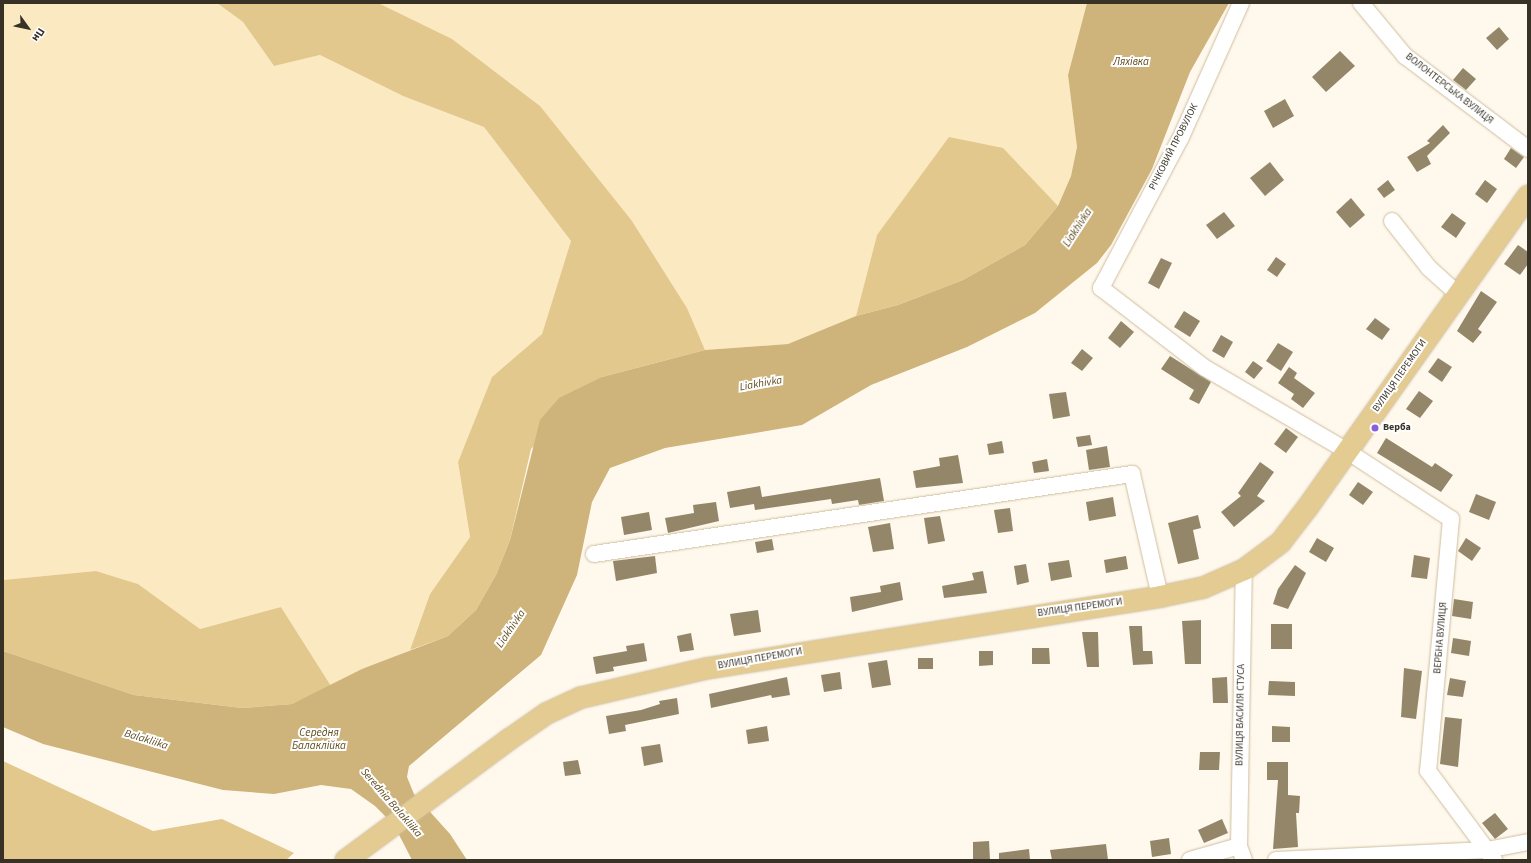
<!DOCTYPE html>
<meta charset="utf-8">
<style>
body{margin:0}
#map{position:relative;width:1531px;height:863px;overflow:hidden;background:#fff8ec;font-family:"Source Sans 3",sans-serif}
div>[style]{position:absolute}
.green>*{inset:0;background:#fbe9c1}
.forest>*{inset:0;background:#e3c88e}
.water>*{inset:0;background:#ceb37a}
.building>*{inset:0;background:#948669}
.roads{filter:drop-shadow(0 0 1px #cdbe9f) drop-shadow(0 0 1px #cdbe9f)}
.minor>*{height:16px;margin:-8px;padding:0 8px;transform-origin:8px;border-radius:8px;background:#fff}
.major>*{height:21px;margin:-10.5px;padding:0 10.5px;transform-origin:10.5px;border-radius:10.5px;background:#e3cb92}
.dots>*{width:11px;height:11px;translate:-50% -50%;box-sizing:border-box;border:2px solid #fff;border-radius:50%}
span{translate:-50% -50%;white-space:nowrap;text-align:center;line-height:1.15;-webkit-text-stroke:4px #fff;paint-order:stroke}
.street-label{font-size:10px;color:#383226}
.poi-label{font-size:10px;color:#383226;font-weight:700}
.left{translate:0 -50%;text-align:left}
.water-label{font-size:11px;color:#5e4b1f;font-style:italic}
.frame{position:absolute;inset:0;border:4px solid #383226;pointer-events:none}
.north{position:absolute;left:8px;top:8px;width:40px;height:40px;-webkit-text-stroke:3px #fff;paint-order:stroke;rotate:123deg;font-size:11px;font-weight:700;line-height:16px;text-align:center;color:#383226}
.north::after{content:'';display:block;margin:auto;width:14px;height:18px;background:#383226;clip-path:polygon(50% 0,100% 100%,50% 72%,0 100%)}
</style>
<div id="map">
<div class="green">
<i style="clip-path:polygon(3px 3px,217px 3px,243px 22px,274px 66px,320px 55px,403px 96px,484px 127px,571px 241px,542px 334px,492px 377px,458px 462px,470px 537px,430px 594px,410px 650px,331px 686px,281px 607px,200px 629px,138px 584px,96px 571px,3px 580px)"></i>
<i style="clip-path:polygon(378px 3px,1087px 3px,1068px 75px,1077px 147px,1071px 176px,1058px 206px,1003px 149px,877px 235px,856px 316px,788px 344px,705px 350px,687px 308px,632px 221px)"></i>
</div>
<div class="forest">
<i style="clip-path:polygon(217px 3px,378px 3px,452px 39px,540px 106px,632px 221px,687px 308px,705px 350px,602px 377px,531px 449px,510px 540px,496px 575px,476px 610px,448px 636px,410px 650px,430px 594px,470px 537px,458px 462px,492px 377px,542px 334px,571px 241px,484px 127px,403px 96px,320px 55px,274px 66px,243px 22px)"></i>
<i style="clip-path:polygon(949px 137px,1003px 148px,1058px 206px,1025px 245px,963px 280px,898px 305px,856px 316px,877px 235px)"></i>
<i style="clip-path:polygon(96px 571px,138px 584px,200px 629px,281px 607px,331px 686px,292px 704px,242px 708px,134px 695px,3px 651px,3px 580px)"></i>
<i style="clip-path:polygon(3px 761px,153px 831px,222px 819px,294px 853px,286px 860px,3px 860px)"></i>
</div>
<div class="water">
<i style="clip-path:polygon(1087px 3px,1229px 3px,1190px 72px,1152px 169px,1111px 245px,1097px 263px,1035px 313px,967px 347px,871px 385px,802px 425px,665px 448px,610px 468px,592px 502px,577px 575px,541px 655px,409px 766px,407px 777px,414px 794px,450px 834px,467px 860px,412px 860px,394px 825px,375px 806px,351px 789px,321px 785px,274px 794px,223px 790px,43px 744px,3px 727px,3px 651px,134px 695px,242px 708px,292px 704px,362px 669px,448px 636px,476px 610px,496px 575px,510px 540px,540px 420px,559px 398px,602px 377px,705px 350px,788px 344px,856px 316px,898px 305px,963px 280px,1025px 245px,1058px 206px,1071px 176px,1077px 147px,1068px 75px)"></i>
</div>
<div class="building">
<i style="clip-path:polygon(1499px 27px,1509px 39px,1497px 50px,1486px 38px)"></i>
<i style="clip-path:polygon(1340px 51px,1355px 66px,1326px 92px,1312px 77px)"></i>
<i style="clip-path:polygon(1463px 68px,1476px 79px,1466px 90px,1453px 80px)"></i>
<i style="clip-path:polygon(1285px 99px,1294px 116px,1273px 128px,1264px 111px)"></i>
<i style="clip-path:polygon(1443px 125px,1450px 133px,1427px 156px,1431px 164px,1417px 172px,1407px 157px,1430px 143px,1427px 141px)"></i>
<i style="clip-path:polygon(1511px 148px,1524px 157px,1516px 168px,1504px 159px)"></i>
<i style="clip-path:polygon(1270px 162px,1284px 180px,1265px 196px,1250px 178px)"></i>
<i style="clip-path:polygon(1388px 180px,1395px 190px,1384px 198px,1377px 189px)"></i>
<i style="clip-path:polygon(1485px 180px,1497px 189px,1487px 203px,1475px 194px)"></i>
<i style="clip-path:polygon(1351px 198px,1365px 215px,1350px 228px,1336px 212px)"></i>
<i style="clip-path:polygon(1224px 212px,1235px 226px,1217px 239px,1206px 225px)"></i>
<i style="clip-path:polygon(1452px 213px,1466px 223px,1456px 238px,1441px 227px)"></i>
<i style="clip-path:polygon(1518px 245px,1528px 252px,1528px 264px,1520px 275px,1504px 264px)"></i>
<i style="clip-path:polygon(1276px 257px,1286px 264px,1277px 277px,1267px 270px)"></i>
<i style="clip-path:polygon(1161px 258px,1172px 263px,1159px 289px,1148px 283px)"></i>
<i style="clip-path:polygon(1481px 291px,1497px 302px,1478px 329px,1482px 332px,1473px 343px,1457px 331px)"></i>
<i style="clip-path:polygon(1184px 311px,1200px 321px,1190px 337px,1174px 327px)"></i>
<i style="clip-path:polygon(1375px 318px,1390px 329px,1382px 340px,1366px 329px)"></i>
<i style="clip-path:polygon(1121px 321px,1134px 332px,1120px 348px,1108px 338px)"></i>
<i style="clip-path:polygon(1221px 335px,1233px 342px,1224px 358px,1212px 351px)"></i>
<i style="clip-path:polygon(1278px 343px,1293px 352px,1281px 371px,1266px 361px)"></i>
<i style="clip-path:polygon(1082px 349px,1093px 358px,1082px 371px,1071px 363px)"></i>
<i style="clip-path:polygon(1170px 356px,1211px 382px,1199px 404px,1189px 399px,1194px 390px,1161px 369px)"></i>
<i style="clip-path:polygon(1438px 358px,1452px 367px,1442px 382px,1428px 372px)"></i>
<i style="clip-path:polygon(1253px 361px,1263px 368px,1254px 379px,1245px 372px)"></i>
<i style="clip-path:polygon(1289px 367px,1297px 373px,1294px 378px,1315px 393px,1303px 408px,1291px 399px,1294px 394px,1278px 383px)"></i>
<i style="clip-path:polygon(1419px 391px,1433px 401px,1420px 418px,1406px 409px)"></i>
<i style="clip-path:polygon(1066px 392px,1070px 416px,1053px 419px,1049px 394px)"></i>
<i style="clip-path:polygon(1286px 428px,1298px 437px,1286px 453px,1274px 444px)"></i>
<i style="clip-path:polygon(1090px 435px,1092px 445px,1078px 447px,1076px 437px)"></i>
<i style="clip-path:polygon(1386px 438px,1432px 467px,1435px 463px,1453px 475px,1441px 492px,1377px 453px)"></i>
<i style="clip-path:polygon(1002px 441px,1004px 453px,989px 455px,987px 444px)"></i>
<i style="clip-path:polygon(1107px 446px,1110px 467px,1089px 470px,1086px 450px)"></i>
<i style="clip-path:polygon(958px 455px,963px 483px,916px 488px,913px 471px,940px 466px,939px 458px)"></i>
<i style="clip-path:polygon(1047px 459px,1049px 471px,1034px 473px,1032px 462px)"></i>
<i style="clip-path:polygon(1260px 462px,1274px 472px,1257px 496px,1265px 501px,1234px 527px,1221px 512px,1241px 496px,1238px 493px)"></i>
<i style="clip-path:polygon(880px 478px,884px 501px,859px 505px,858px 500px,832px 504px,831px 499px,755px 510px,754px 504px,730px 508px,727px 492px,760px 486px,762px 497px)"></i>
<i style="clip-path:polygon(1358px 482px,1373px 492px,1363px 505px,1349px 495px)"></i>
<i style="clip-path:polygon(1476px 494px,1496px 502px,1489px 520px,1469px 512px)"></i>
<i style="clip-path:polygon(1113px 497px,1116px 516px,1089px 521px,1086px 502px)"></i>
<i style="clip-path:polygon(716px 502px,719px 521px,668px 533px,665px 518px,694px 513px,693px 505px)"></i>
<i style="clip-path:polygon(1010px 508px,1013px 531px,998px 533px,994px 510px)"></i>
<i style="clip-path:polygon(649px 512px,652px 530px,624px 535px,621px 517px)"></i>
<i style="clip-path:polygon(1198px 515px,1201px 528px,1193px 530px,1199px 559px,1178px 564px,1168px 523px)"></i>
<i style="clip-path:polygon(940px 516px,945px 541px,928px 544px,924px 518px)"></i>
<i style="clip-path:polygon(890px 523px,894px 549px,873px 552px,868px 527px)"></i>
<i style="clip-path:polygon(1317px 538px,1334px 548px,1326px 562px,1309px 552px)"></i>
<i style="clip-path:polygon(1466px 538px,1481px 548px,1472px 561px,1458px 551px)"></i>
<i style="clip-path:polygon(772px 539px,774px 550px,757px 553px,755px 542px)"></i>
<i style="clip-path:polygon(1414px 555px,1430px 558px,1427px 579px,1411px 577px)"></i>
<i style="clip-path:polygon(655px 556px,657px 573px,616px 581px,613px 561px)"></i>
<i style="clip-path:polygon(1126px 556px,1128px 569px,1106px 573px,1104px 560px)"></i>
<i style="clip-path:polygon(1069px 560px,1072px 577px,1051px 581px,1048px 563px)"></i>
<i style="clip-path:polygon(1026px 564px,1029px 582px,1017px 585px,1014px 566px)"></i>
<i style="clip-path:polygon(1295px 565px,1306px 573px,1288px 609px,1273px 604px,1278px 589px)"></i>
<i style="clip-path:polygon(983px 571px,987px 593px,944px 598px,942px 586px,974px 580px,972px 573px)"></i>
<i style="clip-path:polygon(900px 582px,903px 600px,852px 612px,850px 597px,881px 592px,880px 586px)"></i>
<i style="clip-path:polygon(1454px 599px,1473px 602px,1471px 619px,1452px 616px)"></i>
<i style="clip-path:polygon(758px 610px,761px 632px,734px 636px,730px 614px)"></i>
<i style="clip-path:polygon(1201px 620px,1201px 664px,1185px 664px,1182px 621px)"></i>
<i style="clip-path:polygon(1271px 624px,1292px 624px,1292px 649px,1271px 649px)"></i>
<i style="clip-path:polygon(1129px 626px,1142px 626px,1143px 651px,1152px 651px,1153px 664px,1133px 665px)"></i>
<i style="clip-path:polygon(1082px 632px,1098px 632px,1099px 667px,1087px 667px)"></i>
<i style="clip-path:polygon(691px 633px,694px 650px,680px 652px,677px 636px)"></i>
<i style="clip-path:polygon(1453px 638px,1471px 641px,1469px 656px,1451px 653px)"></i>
<i style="clip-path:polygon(644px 643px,647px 661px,613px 667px,614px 671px,596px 674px,593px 657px,627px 651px,626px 646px)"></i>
<i style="clip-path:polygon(1032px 648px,1049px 648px,1050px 664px,1032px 664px)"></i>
<i style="clip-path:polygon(979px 651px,993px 651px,993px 665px,979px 666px)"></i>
<i style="clip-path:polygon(918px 658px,933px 658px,933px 669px,918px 669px)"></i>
<i style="clip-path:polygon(887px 660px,891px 685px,872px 688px,868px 663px)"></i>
<i style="clip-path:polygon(1404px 668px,1422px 671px,1416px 719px,1401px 717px)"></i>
<i style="clip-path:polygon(840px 672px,842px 689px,824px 692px,821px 675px)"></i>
<i style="clip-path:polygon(787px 677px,790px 695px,772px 698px,771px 695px,711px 708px,709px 694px)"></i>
<i style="clip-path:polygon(1227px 677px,1228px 703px,1213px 703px,1212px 678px)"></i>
<i style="clip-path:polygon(1450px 678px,1466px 681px,1463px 697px,1447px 695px)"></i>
<i style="clip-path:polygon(1269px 681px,1295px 682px,1295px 696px,1268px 695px)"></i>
<i style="clip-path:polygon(677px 698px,679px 714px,625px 725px,626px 731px,609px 734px,606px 716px,641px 710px,660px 704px,659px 701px)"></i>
<i style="clip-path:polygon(1445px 717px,1462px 719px,1458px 767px,1440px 764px)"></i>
<i style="clip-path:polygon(767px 726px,769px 741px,748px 744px,746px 730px)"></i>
<i style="clip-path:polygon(1272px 726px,1290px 727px,1290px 742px,1272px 742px)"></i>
<i style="clip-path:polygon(660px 744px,663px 762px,644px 766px,641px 747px)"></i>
<i style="clip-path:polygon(1200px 752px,1220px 752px,1219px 770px,1199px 770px)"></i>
<i style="clip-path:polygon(578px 760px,581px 774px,565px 776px,563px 762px)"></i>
<i style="clip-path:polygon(1267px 762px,1288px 762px,1288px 795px,1300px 796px,1299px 813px,1296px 813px,1298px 847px,1273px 849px,1278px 780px,1267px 780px)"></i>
<i style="clip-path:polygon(1495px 813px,1508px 829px,1495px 839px,1482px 823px)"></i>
<i style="clip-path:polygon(1222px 819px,1228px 833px,1204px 843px,1198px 830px)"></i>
<i style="clip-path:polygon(1169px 838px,1171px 854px,1152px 857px,1150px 841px)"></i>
<i style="clip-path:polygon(989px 841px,990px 860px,973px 860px,973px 842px)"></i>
<i style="clip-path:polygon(1106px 844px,1108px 860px,1052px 860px,1050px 850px)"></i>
<i style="clip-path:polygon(1029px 849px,1030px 860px,999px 860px,999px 853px)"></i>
</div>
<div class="roads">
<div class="minor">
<i style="left:1241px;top:3px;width:147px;rotate:114.1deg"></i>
<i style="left:1181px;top:137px;width:171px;rotate:117.9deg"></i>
<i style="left:1101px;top:288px;width:131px;rotate:37.6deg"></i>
<i style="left:1205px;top:368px;width:164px;rotate:30.3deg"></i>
<i style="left:1347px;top:451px;width:124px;rotate:33.2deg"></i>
<i style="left:1451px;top:519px;width:253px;rotate:95.2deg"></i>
<i style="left:1428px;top:771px;width:111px;rotate:53.4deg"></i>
<i style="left:1361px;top:3px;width:69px;rotate:50.3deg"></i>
<i style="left:1405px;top:56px;width:154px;rotate:37.1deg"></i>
<i style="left:1392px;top:221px;width:60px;rotate:51.8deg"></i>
<i style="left:1429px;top:268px;width:39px;rotate:42deg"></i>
<i style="left:594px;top:554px;width:544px;rotate:-8.46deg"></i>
<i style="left:1132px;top:474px;width:125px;rotate:77.1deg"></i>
<i style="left:1190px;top:860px;width:51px;rotate:-15.9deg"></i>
<i style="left:1244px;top:860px;width:15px;rotate:-110deg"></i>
<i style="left:1239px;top:846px;width:277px;rotate:-89deg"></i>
<i style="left:1276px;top:860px;width:211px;rotate:-2.7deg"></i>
<i style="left:1487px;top:850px;width:42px;rotate:-11deg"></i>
</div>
<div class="major">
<i style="left:345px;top:860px;width:205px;rotate:-36.5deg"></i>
<i style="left:510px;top:738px;width:44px;rotate:-34.8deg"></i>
<i style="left:546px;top:713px;width:38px;rotate:-25deg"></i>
<i style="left:581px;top:697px;width:128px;rotate:-13.1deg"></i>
<i style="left:706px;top:668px;width:460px;rotate:-9deg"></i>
<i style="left:1160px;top:596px;width:44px;rotate:-11.8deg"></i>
<i style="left:1203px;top:587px;width:45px;rotate:-23.7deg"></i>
<i style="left:1244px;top:569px;width:45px;rotate:-36.9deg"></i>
<i style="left:1280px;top:542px;width:44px;rotate:-52.4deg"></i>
<i style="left:1307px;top:507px;width:382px;rotate:-54.7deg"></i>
</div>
</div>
<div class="dots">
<i style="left:1375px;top:428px;background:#885fd9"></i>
</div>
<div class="street-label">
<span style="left:1449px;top:89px;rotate:38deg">ВОЛОНТЕРСЬКА ВУЛИЦЯ</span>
<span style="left:1174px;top:147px;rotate:-63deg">РІЧКОВИЙ ПРОВУЛОК</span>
<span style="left:1400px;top:376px;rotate:-55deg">ВУЛИЦЯ ПЕРЕМОГИ</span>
<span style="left:1080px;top:608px;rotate:-8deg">ВУЛИЦЯ ПЕРЕМОГИ</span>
<span style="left:1441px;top:638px;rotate:-85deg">ВЕРБНА ВУЛИЦЯ</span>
<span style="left:760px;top:659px;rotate:-10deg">ВУЛИЦЯ ПЕРЕМОГИ</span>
<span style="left:1241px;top:715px;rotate:-89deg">ВУЛИЦЯ ВАСИЛЯ СТУСА</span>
</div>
<div class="poi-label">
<span class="left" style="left:1383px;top:428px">Верба</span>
</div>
<div class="water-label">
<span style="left:1131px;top:62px">Ляхівка</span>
<span style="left:1078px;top:228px;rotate:-57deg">Liakhivka</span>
<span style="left:761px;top:384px;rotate:-10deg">Liakhivka</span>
<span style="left:511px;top:629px;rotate:-56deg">Liakhivka</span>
<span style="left:319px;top:740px">Середня<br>Балаклійка</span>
<span style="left:146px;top:740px;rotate:17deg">Balakliika</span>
<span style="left:391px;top:803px;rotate:49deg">Serednia Balakliika</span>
</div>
<div class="frame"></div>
<div class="north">Пн</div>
</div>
